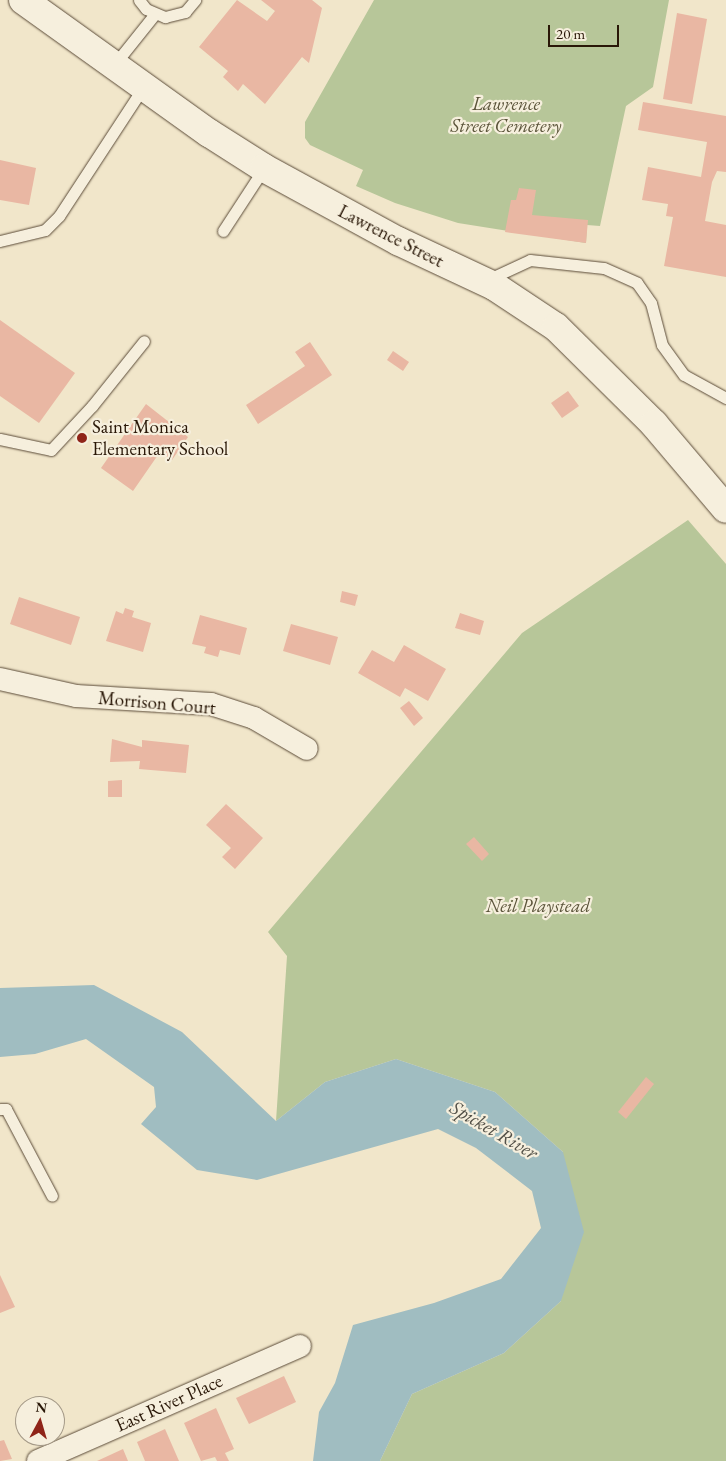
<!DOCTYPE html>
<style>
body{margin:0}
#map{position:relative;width:726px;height:1461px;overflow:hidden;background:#f1e6ca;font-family:"EB Garamond",serif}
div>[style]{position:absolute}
.green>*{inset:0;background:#b7c699}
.water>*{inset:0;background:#a0bdc1}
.building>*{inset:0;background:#e9b7a3}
.roads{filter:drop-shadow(0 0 1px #5b4b38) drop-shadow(0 0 1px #5b4b38)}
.lane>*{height:11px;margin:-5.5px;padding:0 5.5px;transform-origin:5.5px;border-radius:5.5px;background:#f6efdd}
.street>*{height:22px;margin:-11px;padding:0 11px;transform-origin:11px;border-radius:11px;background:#f6efdd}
.secondary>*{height:28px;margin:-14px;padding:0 14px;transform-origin:14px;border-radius:14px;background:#f6efdd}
.dots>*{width:14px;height:14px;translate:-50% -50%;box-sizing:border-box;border:2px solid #f6efdd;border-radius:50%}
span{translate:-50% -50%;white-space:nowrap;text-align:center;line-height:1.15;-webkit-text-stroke:4.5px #f6efdd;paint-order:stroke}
.park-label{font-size:19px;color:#5b543a;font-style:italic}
.street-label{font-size:19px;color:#291707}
.poi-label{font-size:19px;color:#291707}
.left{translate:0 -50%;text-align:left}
.water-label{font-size:20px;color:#535148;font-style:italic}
.north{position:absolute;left:15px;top:1396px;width:50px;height:50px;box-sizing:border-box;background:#f6efdd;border:1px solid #a49987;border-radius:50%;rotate:6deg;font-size:14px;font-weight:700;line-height:20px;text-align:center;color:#291707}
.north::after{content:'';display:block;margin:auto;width:18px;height:22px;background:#8f2418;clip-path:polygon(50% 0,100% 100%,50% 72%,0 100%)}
.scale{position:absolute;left:548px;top:25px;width:71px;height:22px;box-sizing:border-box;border:2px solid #291707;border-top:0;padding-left:6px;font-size:15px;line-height:18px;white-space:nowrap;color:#291707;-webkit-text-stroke:4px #f6efdd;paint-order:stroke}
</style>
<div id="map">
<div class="green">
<i style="clip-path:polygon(374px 0,669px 0,653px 87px,626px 106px,600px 226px,587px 225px,586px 243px,458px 223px,395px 203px,356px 186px,363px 170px,310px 145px,305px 138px,305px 122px)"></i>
<i style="clip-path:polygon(688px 520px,726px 564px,726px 1461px,380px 1461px,412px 1394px,504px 1353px,561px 1301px,563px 1152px,495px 1092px,396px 1059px,325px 1082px,276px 1121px,287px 956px,268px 932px,522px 633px)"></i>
</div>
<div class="water">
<i style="clip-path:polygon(94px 985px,182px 1032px,276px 1121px,325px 1082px,396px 1059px,495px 1092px,563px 1152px,584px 1232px,561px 1301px,504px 1353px,412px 1394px,380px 1461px,313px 1461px,319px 1412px,335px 1383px,353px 1325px,434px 1303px,501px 1279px,541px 1228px,532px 1191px,476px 1148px,438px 1129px,257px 1180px,197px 1170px,141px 1124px,156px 1107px,154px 1087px,86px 1039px,35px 1054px,0 1057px,0 988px)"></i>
</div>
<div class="building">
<i style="clip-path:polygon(237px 0,267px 21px,275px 11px,261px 0,312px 0,322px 8px,309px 63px,302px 57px,265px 104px,243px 84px,238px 91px,223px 77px,228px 71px,199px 47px)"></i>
<i style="clip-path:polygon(677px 13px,707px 19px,692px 104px,663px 99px)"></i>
<i style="clip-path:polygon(643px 102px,726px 116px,726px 172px,717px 171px,712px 182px,705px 221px,726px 225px,726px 277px,664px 266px,673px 217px,666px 216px,668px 204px,642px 200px,648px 167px,701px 177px,707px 142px,638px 130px)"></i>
<i style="clip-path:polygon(0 160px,36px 168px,29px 205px,0 200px)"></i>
<i style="clip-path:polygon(519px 188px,536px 190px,532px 215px,588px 220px,586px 243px,505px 232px,511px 200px,516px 200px)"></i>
<i style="clip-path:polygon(0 320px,75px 373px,39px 423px,0 396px)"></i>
<i style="clip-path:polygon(310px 342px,332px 375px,258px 424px,246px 405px,305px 366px,295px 352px)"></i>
<i style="clip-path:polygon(393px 351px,409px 362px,403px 371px,387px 360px)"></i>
<i style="clip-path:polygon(568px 391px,579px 406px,562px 418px,551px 403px)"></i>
<i style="clip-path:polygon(146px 404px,188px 437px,172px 460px,160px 452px,133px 491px,101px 468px)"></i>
<i style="clip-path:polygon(342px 591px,358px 595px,355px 606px,340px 602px)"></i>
<i style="clip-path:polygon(19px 597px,80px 617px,71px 645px,10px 624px)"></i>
<i style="clip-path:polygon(125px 608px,134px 611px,132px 617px,151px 623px,143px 652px,106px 641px,116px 611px,123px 614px)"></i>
<i style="clip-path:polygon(460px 613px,484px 621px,480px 635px,455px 628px)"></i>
<i style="clip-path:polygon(200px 615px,247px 628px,240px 655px,220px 650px,218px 657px,204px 653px,206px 647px,192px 644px)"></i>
<i style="clip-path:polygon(291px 624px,338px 637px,330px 665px,283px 651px)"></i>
<i style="clip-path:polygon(404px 645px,446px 669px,428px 701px,405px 688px,400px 697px,358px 673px,372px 650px,394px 662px)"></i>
<i style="clip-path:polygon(409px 701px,423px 718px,414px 726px,400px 708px)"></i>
<i style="clip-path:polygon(112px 739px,142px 747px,142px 740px,189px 745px,186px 773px,139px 769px,140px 761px,110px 762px)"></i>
<i style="clip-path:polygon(122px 780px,122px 797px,108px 797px,108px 781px)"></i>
<i style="clip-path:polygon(226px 804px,263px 838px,235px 869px,222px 857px,231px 848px,206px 825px)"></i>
<i style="clip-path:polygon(474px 837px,489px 854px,482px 861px,466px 844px)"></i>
<i style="clip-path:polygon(646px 1077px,654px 1084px,626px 1119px,618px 1112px)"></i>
<i style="clip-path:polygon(0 1275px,15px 1307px,0 1313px)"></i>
<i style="clip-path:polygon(284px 1376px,296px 1402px,249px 1424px,236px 1398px)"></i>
<i style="clip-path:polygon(216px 1408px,234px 1449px,225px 1453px,229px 1461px,217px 1461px,215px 1457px,201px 1461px,184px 1423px)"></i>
<i style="clip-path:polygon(165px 1429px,179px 1461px,145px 1461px,137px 1442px)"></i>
<i style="clip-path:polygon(4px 1440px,12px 1459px,0 1461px,0 1441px)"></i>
<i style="clip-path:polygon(123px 1449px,128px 1461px,97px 1461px)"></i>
</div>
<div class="roads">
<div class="lane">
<i style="left:139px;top:0;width:11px;rotate:52deg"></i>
<i style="left:146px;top:9px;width:21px;rotate:23deg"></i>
<i style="left:165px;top:17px;width:21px;rotate:-14deg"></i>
<i style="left:185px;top:12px;width:16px;rotate:-50deg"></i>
<i style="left:114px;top:65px;width:64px;rotate:-51.3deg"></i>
<i style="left:223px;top:231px;width:75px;rotate:-56.9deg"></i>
<i style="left:0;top:241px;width:46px;rotate:-13.7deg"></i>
<i style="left:45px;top:230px;width:20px;rotate:-45deg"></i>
<i style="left:59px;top:216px;width:155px;rotate:-56.8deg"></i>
<i style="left:487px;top:280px;width:47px;rotate:-24.9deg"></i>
<i style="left:530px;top:260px;width:74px;rotate:6.2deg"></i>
<i style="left:604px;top:268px;width:36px;rotate:24deg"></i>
<i style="left:637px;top:283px;width:24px;rotate:55deg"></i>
<i style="left:651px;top:303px;width:43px;rotate:75.3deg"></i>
<i style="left:662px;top:345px;width:37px;rotate:54deg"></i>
<i style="left:684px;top:375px;width:48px;rotate:28.7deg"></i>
<i style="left:0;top:439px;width:52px;rotate:12.2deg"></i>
<i style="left:51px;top:450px;width:60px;rotate:-47deg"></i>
<i style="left:92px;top:406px;width:83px;rotate:-51.3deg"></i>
<i style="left:0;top:1109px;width:6px"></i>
<i style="left:6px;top:1109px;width:98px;rotate:62.1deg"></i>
</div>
<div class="street">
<i style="left:0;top:679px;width:78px;rotate:12.6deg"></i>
<i style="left:76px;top:696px;width:135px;rotate:3.4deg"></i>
<i style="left:211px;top:704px;width:45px;rotate:18deg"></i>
<i style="left:254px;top:718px;width:61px;rotate:30.3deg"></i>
<i style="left:38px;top:1461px;width:286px;rotate:-23.7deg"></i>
</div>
<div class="secondary">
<i style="left:23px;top:0;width:229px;rotate:35.6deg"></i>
<i style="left:209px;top:133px;width:65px;rotate:32.5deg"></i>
<i style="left:264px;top:168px;width:153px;rotate:28.6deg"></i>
<i style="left:398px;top:241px;width:106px;rotate:25.1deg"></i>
<i style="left:494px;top:286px;width:74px;rotate:33.5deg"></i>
<i style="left:556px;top:327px;width:138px;rotate:44.7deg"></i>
<i style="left:654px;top:424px;width:111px;rotate:49.7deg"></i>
</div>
</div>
<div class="dots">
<i style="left:82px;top:438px;background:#8f2418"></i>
</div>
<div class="park-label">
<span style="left:506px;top:115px">Lawrence<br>Street Cemetery</span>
<span style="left:538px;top:906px">Neil Playstead</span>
</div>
<div class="street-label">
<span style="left:391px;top:236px;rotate:27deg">Lawrence Street</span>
<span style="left:157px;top:703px;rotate:5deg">Morrison Court</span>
<span style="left:169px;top:1403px;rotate:-24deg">East River Place</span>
</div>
<div class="poi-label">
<span class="left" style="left:92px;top:438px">Saint Monica<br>Elementary School</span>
</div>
<div class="water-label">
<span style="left:494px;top:1130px;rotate:30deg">Spicket River</span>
</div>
<div class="north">N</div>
<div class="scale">20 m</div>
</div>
